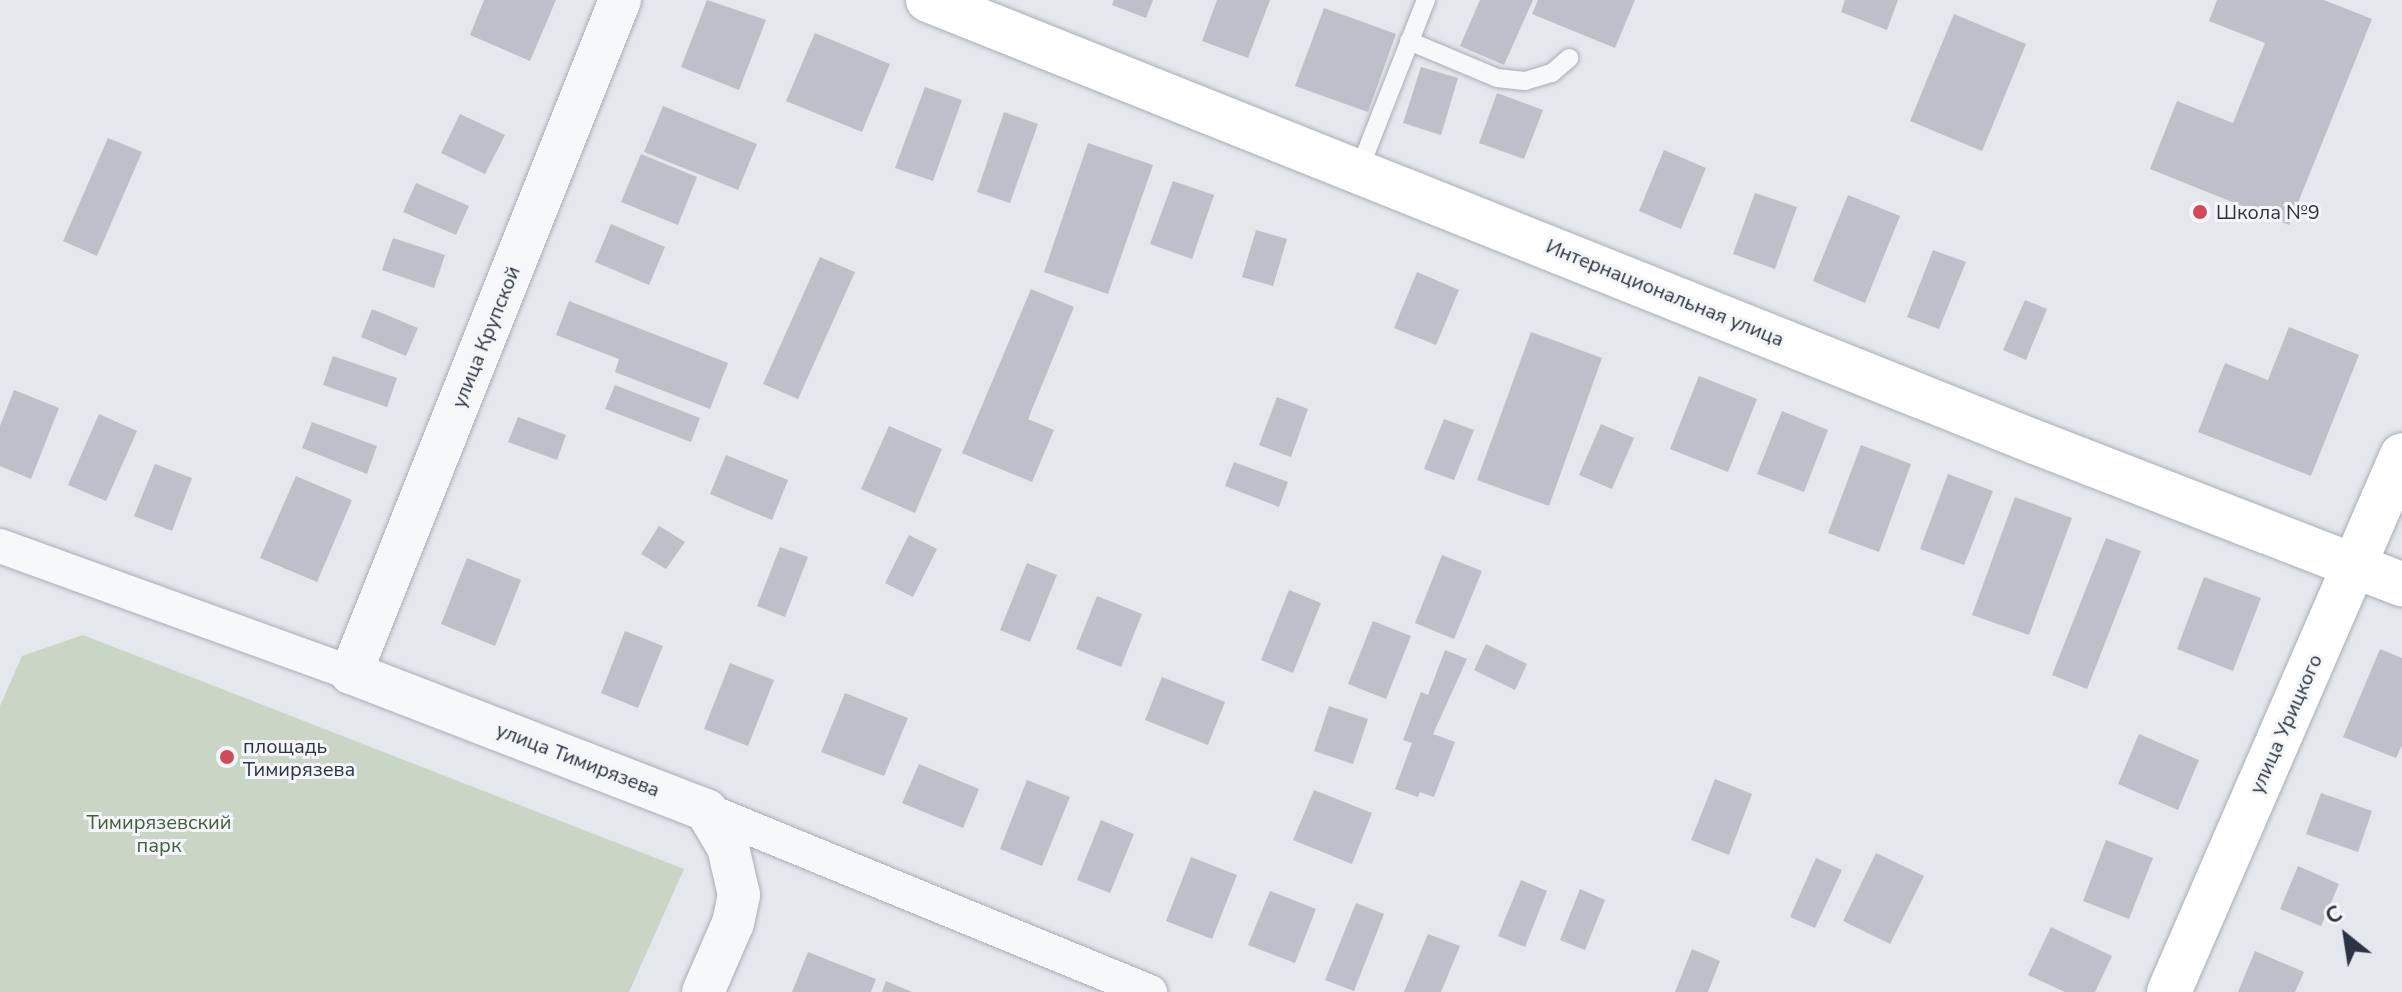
<!DOCTYPE html>
<meta charset="utf-8">
<style>
body{margin:0}
#map{position:relative;width:2402px;height:992px;overflow:hidden;background:#e4e7ec;font-family:"Nunito Sans",sans-serif}
div>[style]{position:absolute}
.green>*{inset:0;background:#c9d6c5}
.building>*{inset:0;background:#bbc0ca}
.roads{filter:drop-shadow(0 0 2px #a9aeb7) drop-shadow(0 0 2px #a9aeb7)}
.service>*{height:18px;margin:-9px;padding:0 9px;transform-origin:9px;border-radius:9px;background:#f7f8fa}
.minor>*{height:34px;margin:-17px;padding:0 17px;transform-origin:17px;border-radius:17px;background:#f7f8fa}
.tertiary>*{height:42px;margin:-21px;padding:0 21px;transform-origin:21px;border-radius:21px;background:#f7f8fa}
.primary>*{height:44px;margin:-22px;padding:0 22px;transform-origin:22px;border-radius:22px;background:#fff}
.dots>*{width:22px;height:22px;translate:-50% -50%;box-sizing:border-box;border:4px solid #f4f6f9;border-radius:50%}
span{translate:-50% -50%;white-space:nowrap;text-align:center;line-height:1.15;-webkit-text-stroke:6px #f4f6f9;paint-order:stroke}
.poi-label{font-size:20px;color:#2b3445}
.left{translate:0 -50%;text-align:left}
.street-label{font-size:20px;color:#2b3445}
.park-label{font-size:20px;color:#3f6138}
.north{position:absolute;left:2306px;top:896px;width:80px;height:80px;-webkit-text-stroke:6px #f4f6f9;paint-order:stroke;rotate:330deg;font-size:22px;font-weight:700;line-height:32px;text-align:center;color:#2b3445}
.north::after{content:'';display:block;margin:auto;width:28px;height:36px;background:#2b3445;clip-path:polygon(50% 0,100% 100%,50% 72%,0 100%)}
</style>
<div id="map">
<div class="green">
<i style="clip-path:polygon(83px 635px,684px 869px,629px 992px,0 992px,0 706px,22px 656px)"></i>
</div>
<div class="building">
<i style="clip-path:polygon(484px 0,556px 0,530px 61px,470px 35px)"></i>
<i style="clip-path:polygon(707px 0,766px 20px,739px 90px,681px 67px)"></i>
<i style="clip-path:polygon(1114px 0,1153px 0,1146px 18px,1112px 5px)"></i>
<i style="clip-path:polygon(1217px 0,1270px 0,1248px 58px,1202px 41px)"></i>
<i style="clip-path:polygon(1480px 0,1533px 0,1504px 65px,1460px 46px)"></i>
<i style="clip-path:polygon(1538px 0,1635px 0,1615px 48px,1532px 14px)"></i>
<i style="clip-path:polygon(1845px 0,1898px 0,1887px 30px,1841px 12px)"></i>
<i style="clip-path:polygon(2217px 0,2324px 0,2372px 19px,2289px 225px,2150px 169px,2177px 101px,2233px 123px,2265px 43px,2209px 21px)"></i>
<i style="clip-path:polygon(1324px 8px,1396px 34px,1368px 112px,1295px 86px)"></i>
<i style="clip-path:polygon(1954px 14px,2026px 44px,1982px 151px,1910px 121px)"></i>
<i style="clip-path:polygon(815px 33px,890px 64px,862px 132px,786px 101px)"></i>
<i style="clip-path:polygon(1421px 67px,1458px 78px,1441px 135px,1403px 123px)"></i>
<i style="clip-path:polygon(925px 87px,962px 100px,933px 181px,895px 168px)"></i>
<i style="clip-path:polygon(1497px 93px,1543px 110px,1524px 159px,1479px 143px)"></i>
<i style="clip-path:polygon(663px 106px,757px 144px,738px 190px,644px 152px)"></i>
<i style="clip-path:polygon(1004px 112px,1038px 124px,1010px 203px,977px 192px)"></i>
<i style="clip-path:polygon(460px 114px,505px 135px,485px 174px,441px 153px)"></i>
<i style="clip-path:polygon(108px 138px,142px 152px,97px 256px,63px 241px)"></i>
<i style="clip-path:polygon(1088px 143px,1153px 165px,1108px 294px,1044px 272px)"></i>
<i style="clip-path:polygon(1664px 150px,1706px 168px,1681px 229px,1639px 211px)"></i>
<i style="clip-path:polygon(641px 154px,697px 177px,678px 225px,621px 202px)"></i>
<i style="clip-path:polygon(1173px 181px,1214px 195px,1192px 259px,1150px 244px)"></i>
<i style="clip-path:polygon(416px 183px,469px 206px,456px 235px,403px 212px)"></i>
<i style="clip-path:polygon(1755px 193px,1797px 207px,1775px 269px,1733px 254px)"></i>
<i style="clip-path:polygon(1848px 195px,1900px 216px,1865px 303px,1813px 281px)"></i>
<i style="clip-path:polygon(611px 224px,665px 247px,649px 285px,595px 262px)"></i>
<i style="clip-path:polygon(1256px 230px,1287px 239px,1273px 286px,1242px 277px)"></i>
<i style="clip-path:polygon(393px 238px,445px 255px,434px 288px,382px 270px)"></i>
<i style="clip-path:polygon(1933px 250px,1966px 262px,1939px 329px,1907px 317px)"></i>
<i style="clip-path:polygon(820px 257px,855px 272px,798px 399px,763px 384px)"></i>
<i style="clip-path:polygon(1417px 272px,1459px 290px,1436px 345px,1394px 328px)"></i>
<i style="clip-path:polygon(1031px 289px,1074px 307px,1028px 419px,1054px 430px,1032px 482px,962px 453px)"></i>
<i style="clip-path:polygon(2025px 300px,2047px 309px,2026px 360px,2003px 350px)"></i>
<i style="clip-path:polygon(569px 301px,728px 363px,710px 409px,615px 372px,619px 359px,556px 335px)"></i>
<i style="clip-path:polygon(372px 309px,418px 328px,406px 356px,361px 337px)"></i>
<i style="clip-path:polygon(2289px 327px,2359px 355px,2311px 476px,2198px 432px,2225px 363px,2268px 380px)"></i>
<i style="clip-path:polygon(1531px 332px,1602px 358px,1549px 506px,1477px 480px)"></i>
<i style="clip-path:polygon(333px 356px,397px 378px,387px 407px,323px 385px)"></i>
<i style="clip-path:polygon(1699px 376px,1757px 399px,1728px 472px,1670px 449px)"></i>
<i style="clip-path:polygon(615px 385px,700px 418px,691px 442px,605px 409px)"></i>
<i style="clip-path:polygon(14px 390px,59px 408px,31px 479px,0 466px,0 426px)"></i>
<i style="clip-path:polygon(1277px 397px,1308px 409px,1291px 457px,1259px 445px)"></i>
<i style="clip-path:polygon(1782px 411px,1828px 430px,1804px 492px,1757px 474px)"></i>
<i style="clip-path:polygon(99px 414px,137px 431px,106px 501px,68px 485px)"></i>
<i style="clip-path:polygon(518px 417px,566px 435px,557px 460px,508px 442px)"></i>
<i style="clip-path:polygon(1444px 419px,1474px 430px,1454px 480px,1424px 469px)"></i>
<i style="clip-path:polygon(312px 422px,377px 446px,367px 474px,302px 448px)"></i>
<i style="clip-path:polygon(1601px 424px,1634px 438px,1612px 489px,1579px 475px)"></i>
<i style="clip-path:polygon(889px 426px,942px 449px,915px 513px,861px 489px)"></i>
<i style="clip-path:polygon(1861px 445px,1911px 464px,1879px 552px,1828px 533px)"></i>
<i style="clip-path:polygon(726px 455px,788px 480px,772px 520px,710px 494px)"></i>
<i style="clip-path:polygon(1234px 462px,1288px 482px,1279px 507px,1225px 486px)"></i>
<i style="clip-path:polygon(155px 464px,192px 478px,172px 531px,134px 516px)"></i>
<i style="clip-path:polygon(1948px 474px,1993px 491px,1964px 565px,1920px 549px)"></i>
<i style="clip-path:polygon(296px 476px,352px 500px,317px 582px,260px 558px)"></i>
<i style="clip-path:polygon(2015px 497px,2072px 518px,2029px 635px,1972px 615px)"></i>
<i style="clip-path:polygon(659px 526px,685px 542px,666px 569px,641px 554px)"></i>
<i style="clip-path:polygon(909px 535px,937px 549px,913px 597px,885px 583px)"></i>
<i style="clip-path:polygon(2106px 538px,2141px 551px,2087px 689px,2052px 675px)"></i>
<i style="clip-path:polygon(780px 547px,808px 557px,785px 617px,757px 606px)"></i>
<i style="clip-path:polygon(1442px 555px,1482px 571px,1454px 639px,1415px 623px)"></i>
<i style="clip-path:polygon(467px 558px,521px 580px,495px 646px,441px 624px)"></i>
<i style="clip-path:polygon(1027px 563px,1057px 575px,1030px 642px,1000px 630px)"></i>
<i style="clip-path:polygon(2204px 577px,2261px 598px,2233px 671px,2177px 649px)"></i>
<i style="clip-path:polygon(1289px 590px,1321px 603px,1293px 673px,1261px 660px)"></i>
<i style="clip-path:polygon(1097px 596px,1142px 614px,1121px 667px,1076px 649px)"></i>
<i style="clip-path:polygon(1373px 621px,1411px 636px,1386px 699px,1348px 684px)"></i>
<i style="clip-path:polygon(625px 631px,663px 646px,638px 708px,601px 693px)"></i>
<i style="clip-path:polygon(1486px 644px,1527px 664px,1515px 690px,1474px 670px)"></i>
<i style="clip-path:polygon(2380px 649px,2402px 658px,2402px 745px,2396px 758px,2343px 737px)"></i>
<i style="clip-path:polygon(1445px 650px,1467px 659px,1433px 734px,1455px 742px,1434px 797px,1420px 792px,1418px 797px,1395px 789px,1412px 743px,1403px 740px,1421px 692px,1428px 695px)"></i>
<i style="clip-path:polygon(730px 663px,774px 680px,748px 746px,704px 729px)"></i>
<i style="clip-path:polygon(1162px 677px,1225px 702px,1208px 745px,1145px 720px)"></i>
<i style="clip-path:polygon(845px 693px,908px 718px,884px 776px,821px 752px)"></i>
<i style="clip-path:polygon(1329px 706px,1368px 719px,1353px 764px,1314px 751px)"></i>
<i style="clip-path:polygon(2139px 734px,2199px 760px,2178px 810px,2118px 784px)"></i>
<i style="clip-path:polygon(919px 764px,979px 789px,963px 828px,902px 803px)"></i>
<i style="clip-path:polygon(1715px 779px,1752px 794px,1729px 855px,1691px 840px)"></i>
<i style="clip-path:polygon(1027px 780px,1070px 797px,1042px 866px,1000px 849px)"></i>
<i style="clip-path:polygon(1314px 790px,1372px 813px,1352px 864px,1293px 840px)"></i>
<i style="clip-path:polygon(2321px 793px,2372px 811px,2358px 852px,2306px 834px)"></i>
<i style="clip-path:polygon(1101px 820px,1134px 834px,1110px 893px,1077px 880px)"></i>
<i style="clip-path:polygon(2106px 840px,2153px 858px,2129px 919px,2083px 901px)"></i>
<i style="clip-path:polygon(1876px 853px,1924px 876px,1890px 944px,1843px 921px)"></i>
<i style="clip-path:polygon(1191px 857px,1237px 875px,1212px 939px,1166px 921px)"></i>
<i style="clip-path:polygon(1816px 858px,1842px 870px,1815px 928px,1790px 917px)"></i>
<i style="clip-path:polygon(2298px 866px,2339px 884px,2321px 926px,2280px 909px)"></i>
<i style="clip-path:polygon(1521px 880px,1547px 891px,1525px 947px,1498px 936px)"></i>
<i style="clip-path:polygon(1580px 889px,1605px 900px,1585px 950px,1560px 940px)"></i>
<i style="clip-path:polygon(1270px 891px,1316px 909px,1295px 963px,1248px 945px)"></i>
<i style="clip-path:polygon(1356px 903px,1384px 914px,1354px 991px,1325px 980px)"></i>
<i style="clip-path:polygon(2051px 927px,2112px 956px,2095px 992px,2065px 992px,2028px 975px)"></i>
<i style="clip-path:polygon(1428px 934px,1460px 946px,1441px 992px,1404px 992px)"></i>
<i style="clip-path:polygon(1692px 949px,1720px 961px,1708px 992px,1675px 992px)"></i>
<i style="clip-path:polygon(2255px 951px,2304px 972px,2295px 992px,2238px 992px)"></i>
<i style="clip-path:polygon(808px 952px,876px 979px,871px 992px,792px 992px)"></i>
<i style="clip-path:polygon(886px 981px,912px 992px,882px 992px)"></i>
</div>
<div class="roads">
<div class="service">
<i style="left:1409px;top:41px;width:95px;rotate:22.8deg"></i>
<i style="left:1497px;top:78px;width:28px;rotate:6deg"></i>
<i style="left:1525px;top:81px;width:28px;rotate:-17deg"></i>
<i style="left:1552px;top:73px;width:23px;rotate:-41deg"></i>
<i style="left:1359px;top:170px;width:183px;rotate:-68.5deg"></i>
</div>
<div class="minor">
<i style="left:0;top:546px;width:373px;rotate:19.9deg"></i>
<i style="left:706px;top:810px;width:480px;rotate:22.3deg"></i>
</div>
<div class="tertiary">
<i style="left:620px;top:0;width:725px;rotate:111.79deg"></i>
<i style="left:351px;top:673px;width:381px;rotate:21.1deg"></i>
<i style="left:706px;top:810px;width:43px;rotate:59.3deg"></i>
<i style="left:728px;top:847px;width:49px;rotate:77.1deg"></i>
<i style="left:739px;top:895px;width:29px;rotate:102deg"></i>
<i style="left:733px;top:923px;width:75px;rotate:113.5deg"></i>
</div>
<div class="primary">
<i style="left:928px;top:0;width:1192px;rotate:21.77deg"></i>
<i style="left:2035px;top:442px;width:394px;rotate:21.2deg"></i>
<i style="left:2169px;top:992px;width:585px;rotate:-66.54deg"></i>
</div>
</div>
<div class="dots">
<i style="left:2200px;top:212px;background:#d1495b"></i>
<i style="left:227px;top:757px;background:#d1495b"></i>
</div>
<div class="poi-label">
<span class="left" style="left:2216px;top:212px">Школа №9</span>
<span class="left" style="left:243px;top:758px">площадь<br>Тимирязева</span>
</div>
<div class="street-label">
<span style="left:1665px;top:293px;rotate:22deg">Интернациональная улица</span>
<span style="left:486px;top:337px;rotate:-68deg">улица Крупской</span>
<span style="left:2286px;top:724px;rotate:-66deg">улица Урицкого</span>
<span style="left:578px;top:760px;rotate:21deg">улица Тимирязева</span>
</div>
<div class="park-label">
<span style="left:159px;top:834px">Тимирязевский<br>парк</span>
</div>
<div class="north">С</div>
</div>
